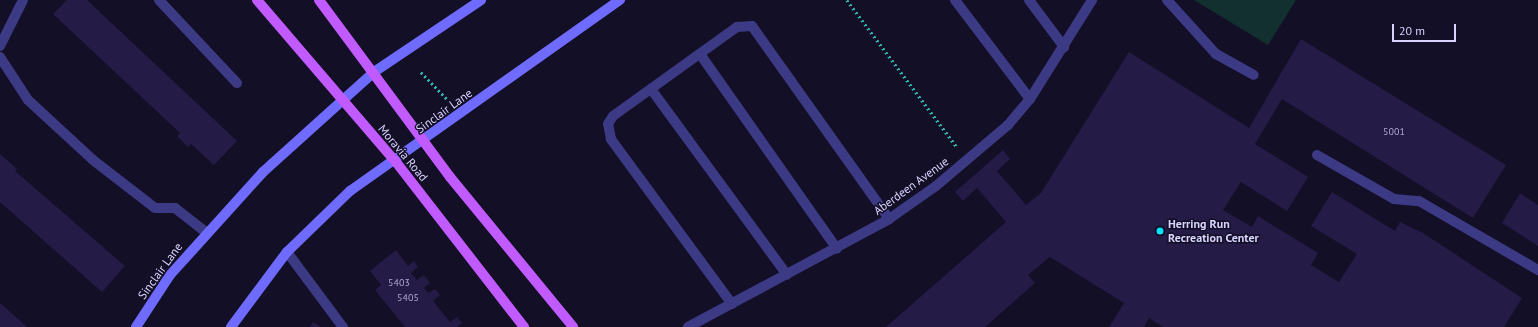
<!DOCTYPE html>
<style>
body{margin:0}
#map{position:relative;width:1538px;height:327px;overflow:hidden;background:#130f26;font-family:"PT Sans",sans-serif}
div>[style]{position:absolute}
.green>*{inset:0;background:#12302f}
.building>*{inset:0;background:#241b47}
.path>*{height:2.5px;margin-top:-1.25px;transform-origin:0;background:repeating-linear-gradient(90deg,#2fb8b0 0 2px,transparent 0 5px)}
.lane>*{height:10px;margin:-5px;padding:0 5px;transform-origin:5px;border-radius:5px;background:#3d3a85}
.street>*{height:10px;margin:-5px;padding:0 5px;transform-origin:5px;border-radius:5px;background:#3d3a85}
.secondary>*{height:10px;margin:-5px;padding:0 5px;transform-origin:5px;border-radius:5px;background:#6f6bff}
.primary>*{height:10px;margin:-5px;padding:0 5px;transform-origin:5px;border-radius:5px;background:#c25bff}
.dots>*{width:11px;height:11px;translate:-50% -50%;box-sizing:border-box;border:2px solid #130f26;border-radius:50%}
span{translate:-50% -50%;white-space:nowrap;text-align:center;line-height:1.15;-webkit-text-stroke:3px #130f26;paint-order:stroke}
.number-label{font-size:10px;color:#aca6d1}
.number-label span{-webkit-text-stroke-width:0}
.street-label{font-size:12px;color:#d9d4ff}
.poi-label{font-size:12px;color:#d9d4ff;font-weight:700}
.left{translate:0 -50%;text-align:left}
.scale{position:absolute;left:1392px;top:24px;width:64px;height:18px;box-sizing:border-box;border:2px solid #d9d4ff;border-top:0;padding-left:5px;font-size:12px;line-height:14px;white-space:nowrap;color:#d9d4ff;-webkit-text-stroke:3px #130f26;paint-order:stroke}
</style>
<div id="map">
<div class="green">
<i style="clip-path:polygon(1194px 0,1296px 0,1268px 45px)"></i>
</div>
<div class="building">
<i style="clip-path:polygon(67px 0,87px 0,237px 141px,214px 165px,191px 144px,188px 147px,177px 136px,180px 133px,53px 14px)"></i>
<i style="clip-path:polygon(1301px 39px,1506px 165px,1473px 218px,1282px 99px,1255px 144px,1308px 177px,1287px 211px,1241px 182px,1223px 210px,1252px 227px,1258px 216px,1318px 253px,1311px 265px,1339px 282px,1357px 254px,1311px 226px,1332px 192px,1395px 231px,1400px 222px,1423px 233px,1522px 298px,1504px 327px,1163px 327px,1149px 318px,1144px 327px,1109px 327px,1124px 303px,1050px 257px,1028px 275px,1035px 283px,985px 327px,886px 327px,1006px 222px,977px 188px,963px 201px,955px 192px,1003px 150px,1010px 159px,997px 171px,1026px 205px,1041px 193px,1129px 52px,1249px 128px)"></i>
<i style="clip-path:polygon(0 154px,17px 169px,15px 171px,125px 266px,102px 292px,0 202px)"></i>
<i style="clip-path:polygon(1520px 193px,1538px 205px,1538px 246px,1502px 223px)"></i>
<i style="clip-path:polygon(396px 250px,408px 266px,414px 261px,418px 267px,411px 273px,417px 280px,424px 275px,430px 283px,424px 288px,428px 293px,435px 289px,440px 295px,433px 301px,450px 322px,457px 317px,462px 323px,457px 327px,405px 327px,375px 290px,381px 285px,370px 271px)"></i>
<i style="clip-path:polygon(0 303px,7px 309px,27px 327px,0 327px)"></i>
<i style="clip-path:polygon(313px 322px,321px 327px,310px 327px)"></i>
</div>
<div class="path">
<i style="left:847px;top:0;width:184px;rotate:53.2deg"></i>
<i style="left:421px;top:72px;width:40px;rotate:46deg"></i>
</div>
<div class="lane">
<i style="left:159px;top:0;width:114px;rotate:46.8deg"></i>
<i style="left:955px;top:0;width:124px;rotate:52.9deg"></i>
<i style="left:1029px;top:0;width:59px;rotate:53.3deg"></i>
<i style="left:1167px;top:0;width:73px;rotate:47.8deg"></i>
<i style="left:1216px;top:54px;width:43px;rotate:28.9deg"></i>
<i style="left:0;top:46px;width:51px;rotate:-63.4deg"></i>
<i style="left:700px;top:54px;width:238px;rotate:54.9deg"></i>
<i style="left:0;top:57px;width:51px;rotate:56.9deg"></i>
<i style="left:28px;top:100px;width:88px;rotate:42.7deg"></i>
<i style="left:93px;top:160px;width:78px;rotate:37.7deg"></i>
<i style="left:155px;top:208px;width:20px"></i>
<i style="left:175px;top:208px;width:39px;rotate:38deg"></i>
<i style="left:651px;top:89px;width:230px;rotate:53.8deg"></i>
<i style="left:1317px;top:155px;width:89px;rotate:29.7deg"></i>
<i style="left:1394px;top:199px;width:25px;rotate:5deg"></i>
<i style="left:1419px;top:201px;width:138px;rotate:30.1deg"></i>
<i style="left:287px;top:252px;width:94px;rotate:53.3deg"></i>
<i style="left:732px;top:304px;width:205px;rotate:-126.3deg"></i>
<i style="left:611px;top:139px;width:15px;rotate:-101deg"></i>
<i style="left:608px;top:124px;width:9px;rotate:-58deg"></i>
<i style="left:613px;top:116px;width:153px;rotate:-35.7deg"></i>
<i style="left:737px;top:27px;width:15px;rotate:-4deg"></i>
<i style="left:752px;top:26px;width:237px;rotate:54.6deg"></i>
</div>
<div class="street">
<i style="left:688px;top:327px;width:228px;rotate:-28.2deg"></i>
<i style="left:889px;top:219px;width:57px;rotate:-35.1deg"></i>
<i style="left:936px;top:186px;width:94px;rotate:-40.3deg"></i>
<i style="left:1008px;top:125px;width:34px;rotate:-50deg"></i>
<i style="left:1030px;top:99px;width:117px;rotate:-57.9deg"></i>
</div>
<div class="secondary">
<i style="left:136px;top:327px;width:62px;rotate:-56.8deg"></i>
<i style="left:170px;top:275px;width:139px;rotate:-47.9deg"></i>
<i style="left:263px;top:172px;width:149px;rotate:-42deg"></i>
<i style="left:374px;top:72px;width:129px;rotate:-33.9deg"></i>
<i style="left:231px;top:327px;width:94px;rotate:-53.3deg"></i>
<i style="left:287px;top:252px;width:88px;rotate:-44.1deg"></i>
<i style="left:350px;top:191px;width:331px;rotate:-35.3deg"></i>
</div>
<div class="primary">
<i style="left:257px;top:0;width:213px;rotate:49.4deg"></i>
<i style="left:396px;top:162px;width:209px;rotate:52.2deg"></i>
<i style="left:319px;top:0;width:220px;rotate:53.5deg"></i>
<i style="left:450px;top:177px;width:194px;rotate:50.6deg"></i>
</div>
<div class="dots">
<i style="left:1160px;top:231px;background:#00e5ff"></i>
</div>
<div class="number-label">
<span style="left:1394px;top:132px">5001</span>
<span style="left:399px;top:283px">5403</span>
<span style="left:408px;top:298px">5405</span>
</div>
<div class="street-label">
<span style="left:444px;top:111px;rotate:-36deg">Sinclair Lane</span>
<span style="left:403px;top:153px;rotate:50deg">Moravia Road</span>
<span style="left:911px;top:186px;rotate:-36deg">Aberdeen Avenue</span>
<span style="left:160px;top:271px;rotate:-54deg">Sinclair Lane</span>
</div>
<div class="poi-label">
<span class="left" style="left:1168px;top:231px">Herring Run<br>Recreation Center</span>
</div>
<div class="scale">20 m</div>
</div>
